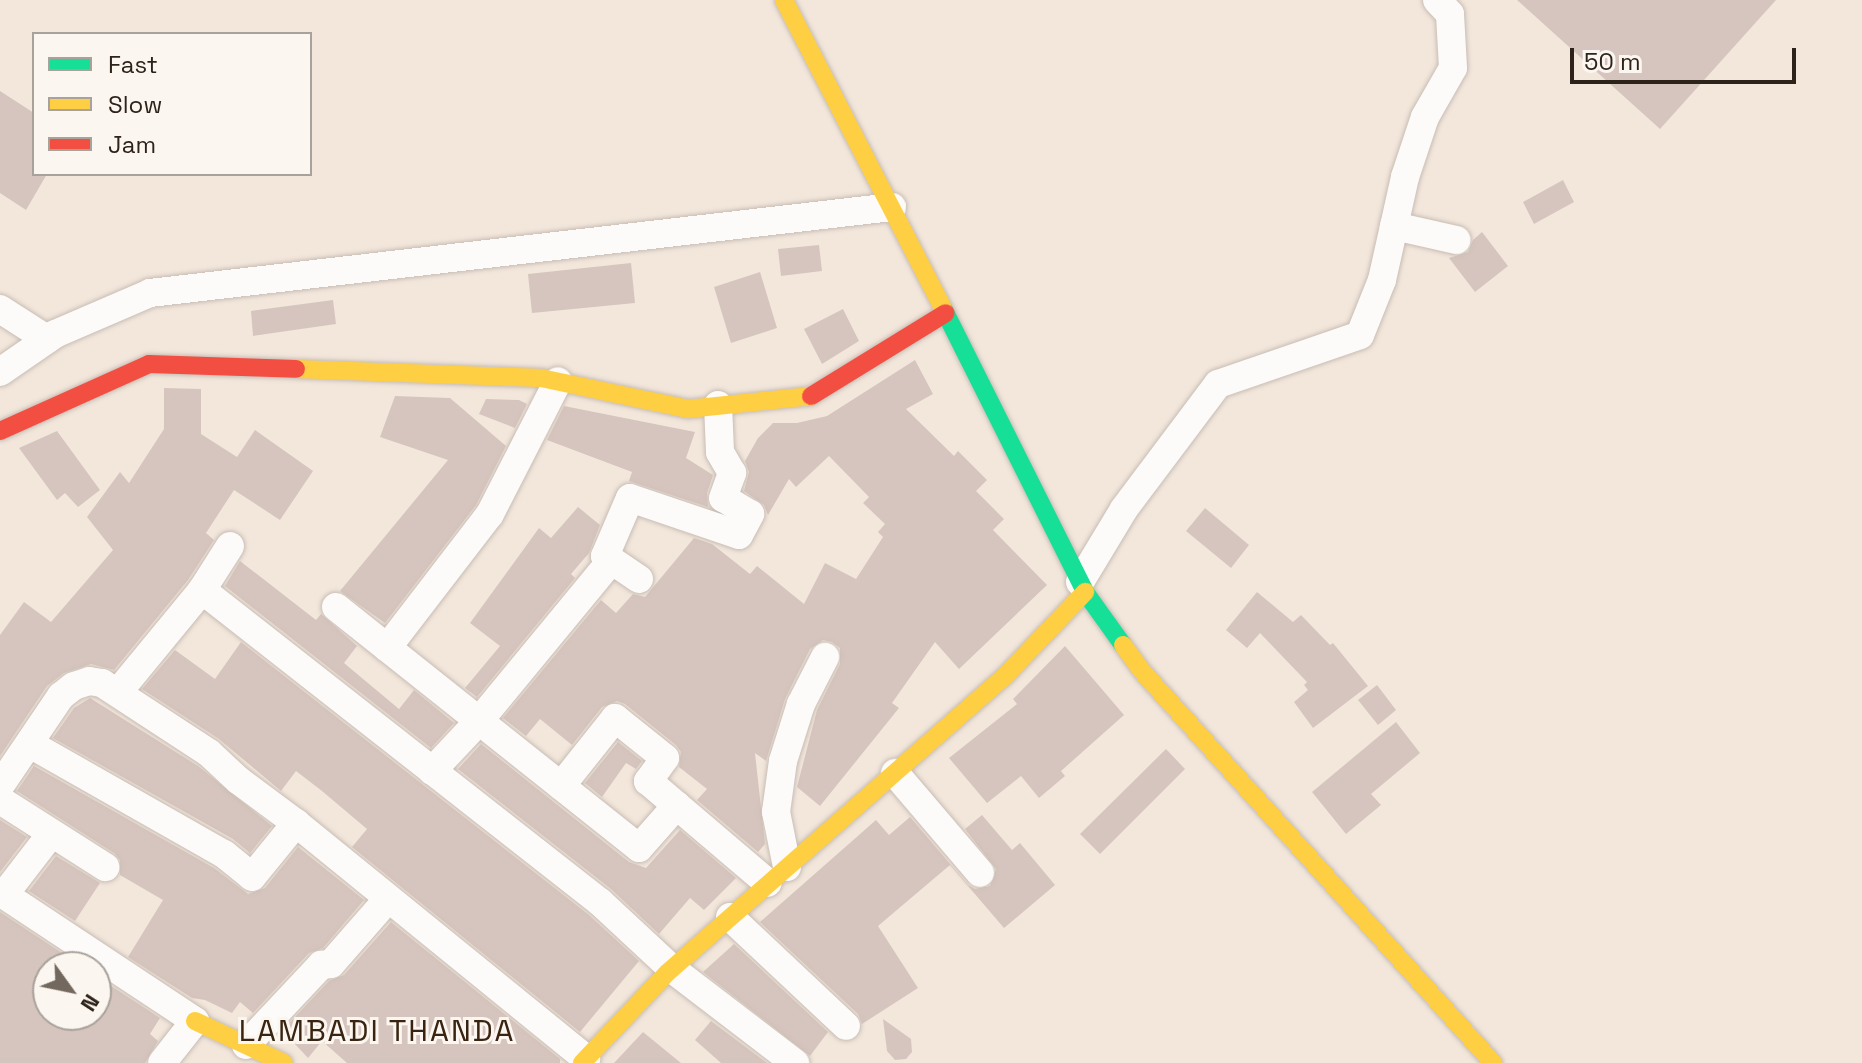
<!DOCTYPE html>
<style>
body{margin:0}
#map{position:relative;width:1862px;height:1063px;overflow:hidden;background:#f3e7dc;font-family:"Space Grotesk",sans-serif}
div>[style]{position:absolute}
.building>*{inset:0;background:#d6c5be}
.roads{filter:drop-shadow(0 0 2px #c8bdb4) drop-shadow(0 0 2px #c8bdb4)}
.street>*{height:28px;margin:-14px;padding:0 14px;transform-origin:14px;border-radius:14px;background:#fdfbfa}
.fast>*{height:18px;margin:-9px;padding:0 9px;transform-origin:9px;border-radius:9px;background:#16e098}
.slow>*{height:18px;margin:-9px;padding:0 9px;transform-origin:9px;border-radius:9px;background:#ffcf43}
.jam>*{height:18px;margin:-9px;padding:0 9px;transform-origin:9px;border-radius:9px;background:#f24e42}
span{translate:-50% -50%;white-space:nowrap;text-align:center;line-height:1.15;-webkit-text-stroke:6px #fcf6f1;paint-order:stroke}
.quarter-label{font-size:30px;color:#382410;letter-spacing:2px}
.legend{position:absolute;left:32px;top:32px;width:280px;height:144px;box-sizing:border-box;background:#fcf6f1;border:2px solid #a9a29b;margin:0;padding:10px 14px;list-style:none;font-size:24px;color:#2d231a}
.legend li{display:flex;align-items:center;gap:16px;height:40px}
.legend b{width:40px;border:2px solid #a9a29b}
.north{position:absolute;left:32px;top:951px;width:80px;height:80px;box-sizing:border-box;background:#fcf6f1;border:2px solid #a9a29b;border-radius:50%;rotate:123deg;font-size:22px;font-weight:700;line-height:32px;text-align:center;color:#2d231a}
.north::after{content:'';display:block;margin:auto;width:28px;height:36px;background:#72685e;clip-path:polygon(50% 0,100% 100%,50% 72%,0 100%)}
.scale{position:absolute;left:1570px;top:48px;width:226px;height:36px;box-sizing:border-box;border:4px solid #2d231a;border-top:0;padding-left:10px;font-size:24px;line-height:28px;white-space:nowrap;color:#2d231a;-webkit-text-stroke:6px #fcf6f1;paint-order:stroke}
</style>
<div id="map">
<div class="building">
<i style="clip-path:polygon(1517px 0,1776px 0,1660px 129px)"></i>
<i style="clip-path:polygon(0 91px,34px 113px,34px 174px,47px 174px,26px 210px,0 193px)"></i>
<i style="clip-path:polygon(1563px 180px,1574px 202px,1534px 224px,1523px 202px)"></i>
<i style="clip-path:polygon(1482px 232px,1508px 266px,1475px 292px,1449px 258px,1468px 252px,1473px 240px)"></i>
<i style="clip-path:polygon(819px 245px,822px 271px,781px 276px,778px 249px)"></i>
<i style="clip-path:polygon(631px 263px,635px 303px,532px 313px,528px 274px)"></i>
<i style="clip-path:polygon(760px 272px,777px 328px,731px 343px,714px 287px)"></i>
<i style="clip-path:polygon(333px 300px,336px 324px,253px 336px,251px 311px)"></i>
<i style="clip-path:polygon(843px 309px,859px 341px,822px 364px,804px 329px)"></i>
<i style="clip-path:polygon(915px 360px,933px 394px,906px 409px,954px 456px,958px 451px,987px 480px,976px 491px,1004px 519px,993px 530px,1047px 585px,959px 669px,935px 642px,892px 703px,899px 708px,820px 806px,797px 787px,817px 710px,840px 664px,840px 648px,832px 642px,823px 640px,810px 649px,785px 699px,766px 761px,755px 753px,765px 844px,758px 852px,697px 800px,707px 789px,679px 767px,681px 752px,676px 745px,625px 704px,617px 701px,602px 707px,572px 745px,540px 719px,526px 736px,503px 718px,601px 600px,616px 613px,633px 594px,645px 597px,694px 538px,712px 544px,750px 574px,757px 566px,804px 604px,825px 563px,856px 579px,883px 537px,878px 532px,885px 524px,863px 503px,869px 497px,829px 456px,796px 487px,789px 479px,768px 515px,764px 505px,744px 491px,749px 472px,745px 461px,758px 438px,773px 423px,797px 423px,827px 416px)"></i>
<i style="clip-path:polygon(164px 388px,201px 389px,201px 434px,237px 457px,255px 430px,313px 471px,280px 520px,234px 490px,206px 533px,214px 540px,188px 580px,114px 670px,91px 664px,64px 673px,47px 686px,0 756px,0 635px,24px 602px,51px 622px,113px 550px,87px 517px,120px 472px,129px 483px,164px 429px)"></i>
<i style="clip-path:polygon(395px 396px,450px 398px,506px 446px,476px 505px,385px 623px,340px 591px,448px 460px,380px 437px)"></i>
<i style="clip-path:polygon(486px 399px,519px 400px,527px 404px,515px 428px,479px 414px)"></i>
<i style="clip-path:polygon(564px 406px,695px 432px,686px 458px,713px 475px,707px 493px,708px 507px,629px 481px,632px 472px,547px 440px)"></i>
<i style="clip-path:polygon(57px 431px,100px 490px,78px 507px,65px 493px,57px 500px,19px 448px)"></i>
<i style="clip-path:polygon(578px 507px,600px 525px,589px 553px,571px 574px,575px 578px,477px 697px,465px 688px,500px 646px,470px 623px,539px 528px,551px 538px)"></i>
<i style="clip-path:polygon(1205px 508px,1249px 545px,1231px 568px,1186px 531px)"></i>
<i style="clip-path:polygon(240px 561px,316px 620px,321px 614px,357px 646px,344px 663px,399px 709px,414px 690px,454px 723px,431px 748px,225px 586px)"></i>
<i style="clip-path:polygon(1257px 592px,1293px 622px,1301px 615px,1330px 645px,1333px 643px,1368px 686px,1313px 728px,1294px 702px,1308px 690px,1304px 685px,1307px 682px,1260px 633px,1247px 648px,1226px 630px)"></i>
<i style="clip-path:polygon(241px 642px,589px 915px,639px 961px,580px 1032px,352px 847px,367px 829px,322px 791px,296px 771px,281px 791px,219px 739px,142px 689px,175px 650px,215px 679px)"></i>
<i style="clip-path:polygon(1065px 646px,1124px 715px,1061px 771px,1065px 776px,1039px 798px,1021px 776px,987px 803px,949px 758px,1017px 704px,1013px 699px)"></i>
<i style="clip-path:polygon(1377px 685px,1396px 710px,1378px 725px,1358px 700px)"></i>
<i style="clip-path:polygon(90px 698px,198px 766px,272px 826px,250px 853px,233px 839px,53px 738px,74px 708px)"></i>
<i style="clip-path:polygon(1396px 722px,1420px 753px,1371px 794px,1381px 805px,1346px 834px,1312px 792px)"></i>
<i style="clip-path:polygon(618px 742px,642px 761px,636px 769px,626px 763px,602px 797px,585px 783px)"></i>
<i style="clip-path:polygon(481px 744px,629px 862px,646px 868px,680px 830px,736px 878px,704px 910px,690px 898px,659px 934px,611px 889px,458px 769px)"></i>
<i style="clip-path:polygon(1166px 749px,1185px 769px,1100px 854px,1080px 834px)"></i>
<i style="clip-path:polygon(34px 766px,214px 868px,248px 894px,265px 888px,298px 847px,364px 900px,323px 948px,309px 953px,253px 1013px,240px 1002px,232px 1013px,205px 1000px,192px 998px,128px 957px,163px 900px,120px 875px,120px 860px,114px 853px,17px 791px)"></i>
<i style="clip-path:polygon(982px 815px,1012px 850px,1020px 843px,1055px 885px,1004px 928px,950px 865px,878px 926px,918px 988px,862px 1024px,858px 1014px,760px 922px,876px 820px,889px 835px,910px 817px,968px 885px,975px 889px,990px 886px,996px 869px,965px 829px)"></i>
<i style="clip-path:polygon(0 820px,27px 837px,0 872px)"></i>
<i style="clip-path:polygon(56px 856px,100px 883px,75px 921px,29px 891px)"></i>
<i style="clip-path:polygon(0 912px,83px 967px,48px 967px,48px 1015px,96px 1015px,96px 976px,160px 1018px,150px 1034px,158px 1041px,145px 1063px,0 1063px)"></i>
<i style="clip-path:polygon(391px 922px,560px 1059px,560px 1063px,347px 1063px,322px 1041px,308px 1058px,294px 1043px,279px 1034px,329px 981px,344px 975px)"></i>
<i style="clip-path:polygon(734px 944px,828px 1032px,810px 1056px,703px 972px)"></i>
<i style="clip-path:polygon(883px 1019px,911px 1039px,912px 1052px,906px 1059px,895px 1060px,887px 1051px)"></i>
<i style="clip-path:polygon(711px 1021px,767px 1063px,721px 1063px,695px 1040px)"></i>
<i style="clip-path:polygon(643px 1032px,681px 1063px,614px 1063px)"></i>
</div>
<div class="roads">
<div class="street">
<i style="left:1394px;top:226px;width:64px;rotate:12.7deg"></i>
<i style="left:0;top:309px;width:56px;rotate:32.6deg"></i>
<i style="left:0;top:372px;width:67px;rotate:-34.6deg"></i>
<i style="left:55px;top:334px;width:103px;rotate:-23.3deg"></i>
<i style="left:150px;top:293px;width:747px;rotate:-6.61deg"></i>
<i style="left:639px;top:579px;width:41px;rotate:-145.9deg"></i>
<i style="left:605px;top:556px;width:63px;rotate:-66.7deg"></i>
<i style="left:630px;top:498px;width:115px;rotate:18.7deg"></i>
<i style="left:739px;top:535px;width:24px;rotate:-62deg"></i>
<i style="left:750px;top:514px;width:31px;rotate:-149deg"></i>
<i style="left:723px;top:498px;width:27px;rotate:-70deg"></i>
<i style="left:732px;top:473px;width:24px;rotate:-120deg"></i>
<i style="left:720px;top:452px;width:47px;rotate:-92.4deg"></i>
<i style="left:1080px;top:582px;width:85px;rotate:-58.9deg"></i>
<i style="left:1124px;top:509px;width:156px;rotate:-53.1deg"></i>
<i style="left:1218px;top:384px;width:150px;rotate:-19deg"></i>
<i style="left:1360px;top:335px;width:59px;rotate:-68.2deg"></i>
<i style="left:1382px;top:280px;width:106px;rotate:-77.4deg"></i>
<i style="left:1405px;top:177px;width:63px;rotate:-71.6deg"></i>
<i style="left:1425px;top:117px;width:56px;rotate:-60.3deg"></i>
<i style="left:1453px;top:68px;width:54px;rotate:-93.2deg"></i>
<i style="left:1450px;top:14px;width:19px;rotate:-133deg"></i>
<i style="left:202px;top:590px;width:506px;rotate:38.09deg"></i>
<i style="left:600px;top:902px;width:98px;rotate:42.9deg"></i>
<i style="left:672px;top:969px;width:155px;rotate:37.4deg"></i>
<i style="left:336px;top:607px;width:387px;rotate:38.5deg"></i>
<i style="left:639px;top:848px;width:57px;rotate:-48.5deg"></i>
<i style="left:387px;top:648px;width:169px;rotate:-52.5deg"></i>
<i style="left:490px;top:514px;width:149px;rotate:-62.9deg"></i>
<i style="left:119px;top:691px;width:131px;rotate:-50.6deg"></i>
<i style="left:202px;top:590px;width:52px;rotate:-57.5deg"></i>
<i style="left:30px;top:744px;width:223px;rotate:29.6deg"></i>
<i style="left:224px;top:854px;width:36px;rotate:39deg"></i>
<i style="left:252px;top:877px;width:70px;rotate:-50.8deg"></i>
<i style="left:432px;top:771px;width:69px;rotate:-46.8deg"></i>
<i style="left:479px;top:721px;width:207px;rotate:-50.5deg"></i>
<i style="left:895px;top:773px;width:131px;rotate:49.6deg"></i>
<i style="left:0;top:786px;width:109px;rotate:-55.9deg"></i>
<i style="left:61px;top:696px;width:16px;rotate:-38deg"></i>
<i style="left:74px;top:686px;width:16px;rotate:-18deg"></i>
<i style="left:89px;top:681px;width:13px;rotate:9deg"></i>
<i style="left:102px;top:683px;width:128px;rotate:33.2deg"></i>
<i style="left:209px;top:753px;width:40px;rotate:43deg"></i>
<i style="left:238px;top:780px;width:72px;rotate:36.6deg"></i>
<i style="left:296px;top:823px;width:374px;rotate:39.1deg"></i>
<i style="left:561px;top:786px;width:87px;rotate:-51.5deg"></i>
<i style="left:615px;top:718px;width:64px;rotate:38.7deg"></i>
<i style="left:665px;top:758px;width:29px;rotate:126deg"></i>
<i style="left:648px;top:781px;width:157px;rotate:40.4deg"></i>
<i style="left:0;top:800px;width:125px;rotate:32.5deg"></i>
<i style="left:787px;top:867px;width:56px;rotate:-101.3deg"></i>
<i style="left:776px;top:812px;width:51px;rotate:-82.2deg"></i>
<i style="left:783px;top:761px;width:60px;rotate:-72.5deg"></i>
<i style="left:801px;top:704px;width:53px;rotate:-62.9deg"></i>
<i style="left:0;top:892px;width:234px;rotate:33.5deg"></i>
<i style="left:195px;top:1021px;width:53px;rotate:128.2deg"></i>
<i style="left:4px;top:895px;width:77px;rotate:-52.4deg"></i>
<i style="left:730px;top:917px;width:159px;rotate:43.2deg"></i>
<i style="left:246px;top:1045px;width:110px;rotate:-46.8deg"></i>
<i style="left:321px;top:965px;width:10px;rotate:-6deg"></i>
<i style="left:331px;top:964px;width:86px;rotate:-48.8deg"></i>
</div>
<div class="fast">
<i style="left:943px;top:308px;width:318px;rotate:63.4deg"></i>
<i style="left:1085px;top:592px;width:65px;rotate:54.4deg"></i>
</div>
<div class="slow">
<i style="left:784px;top:0;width:347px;rotate:62.7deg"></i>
<i style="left:296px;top:369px;width:245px;rotate:2.1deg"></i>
<i style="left:541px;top:378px;width:150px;rotate:11.9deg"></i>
<i style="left:688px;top:409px;width:124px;rotate:-6deg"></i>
<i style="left:1123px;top:645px;width:31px;rotate:54deg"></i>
<i style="left:1141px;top:670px;width:528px;rotate:48.15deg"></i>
<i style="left:195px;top:1021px;width:98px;rotate:25.3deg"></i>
<i style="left:582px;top:1063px;width:124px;rotate:-46.6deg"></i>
<i style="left:667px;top:973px;width:451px;rotate:-41.3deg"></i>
<i style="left:1006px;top:675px;width:115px;rotate:-46.4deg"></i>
</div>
<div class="jam">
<i style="left:811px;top:396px;width:158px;rotate:-31.6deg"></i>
<i style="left:0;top:431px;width:163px;rotate:-24.2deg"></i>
<i style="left:149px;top:364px;width:147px;rotate:1.9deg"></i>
</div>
</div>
<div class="quarter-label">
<span style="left:377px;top:1031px">LAMBADI THANDA</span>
</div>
<ul class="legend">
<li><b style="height:10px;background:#16e098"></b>Fast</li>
<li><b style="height:10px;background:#ffcf43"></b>Slow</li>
<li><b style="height:10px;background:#f24e42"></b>Jam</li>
</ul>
<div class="north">N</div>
<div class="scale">50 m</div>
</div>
